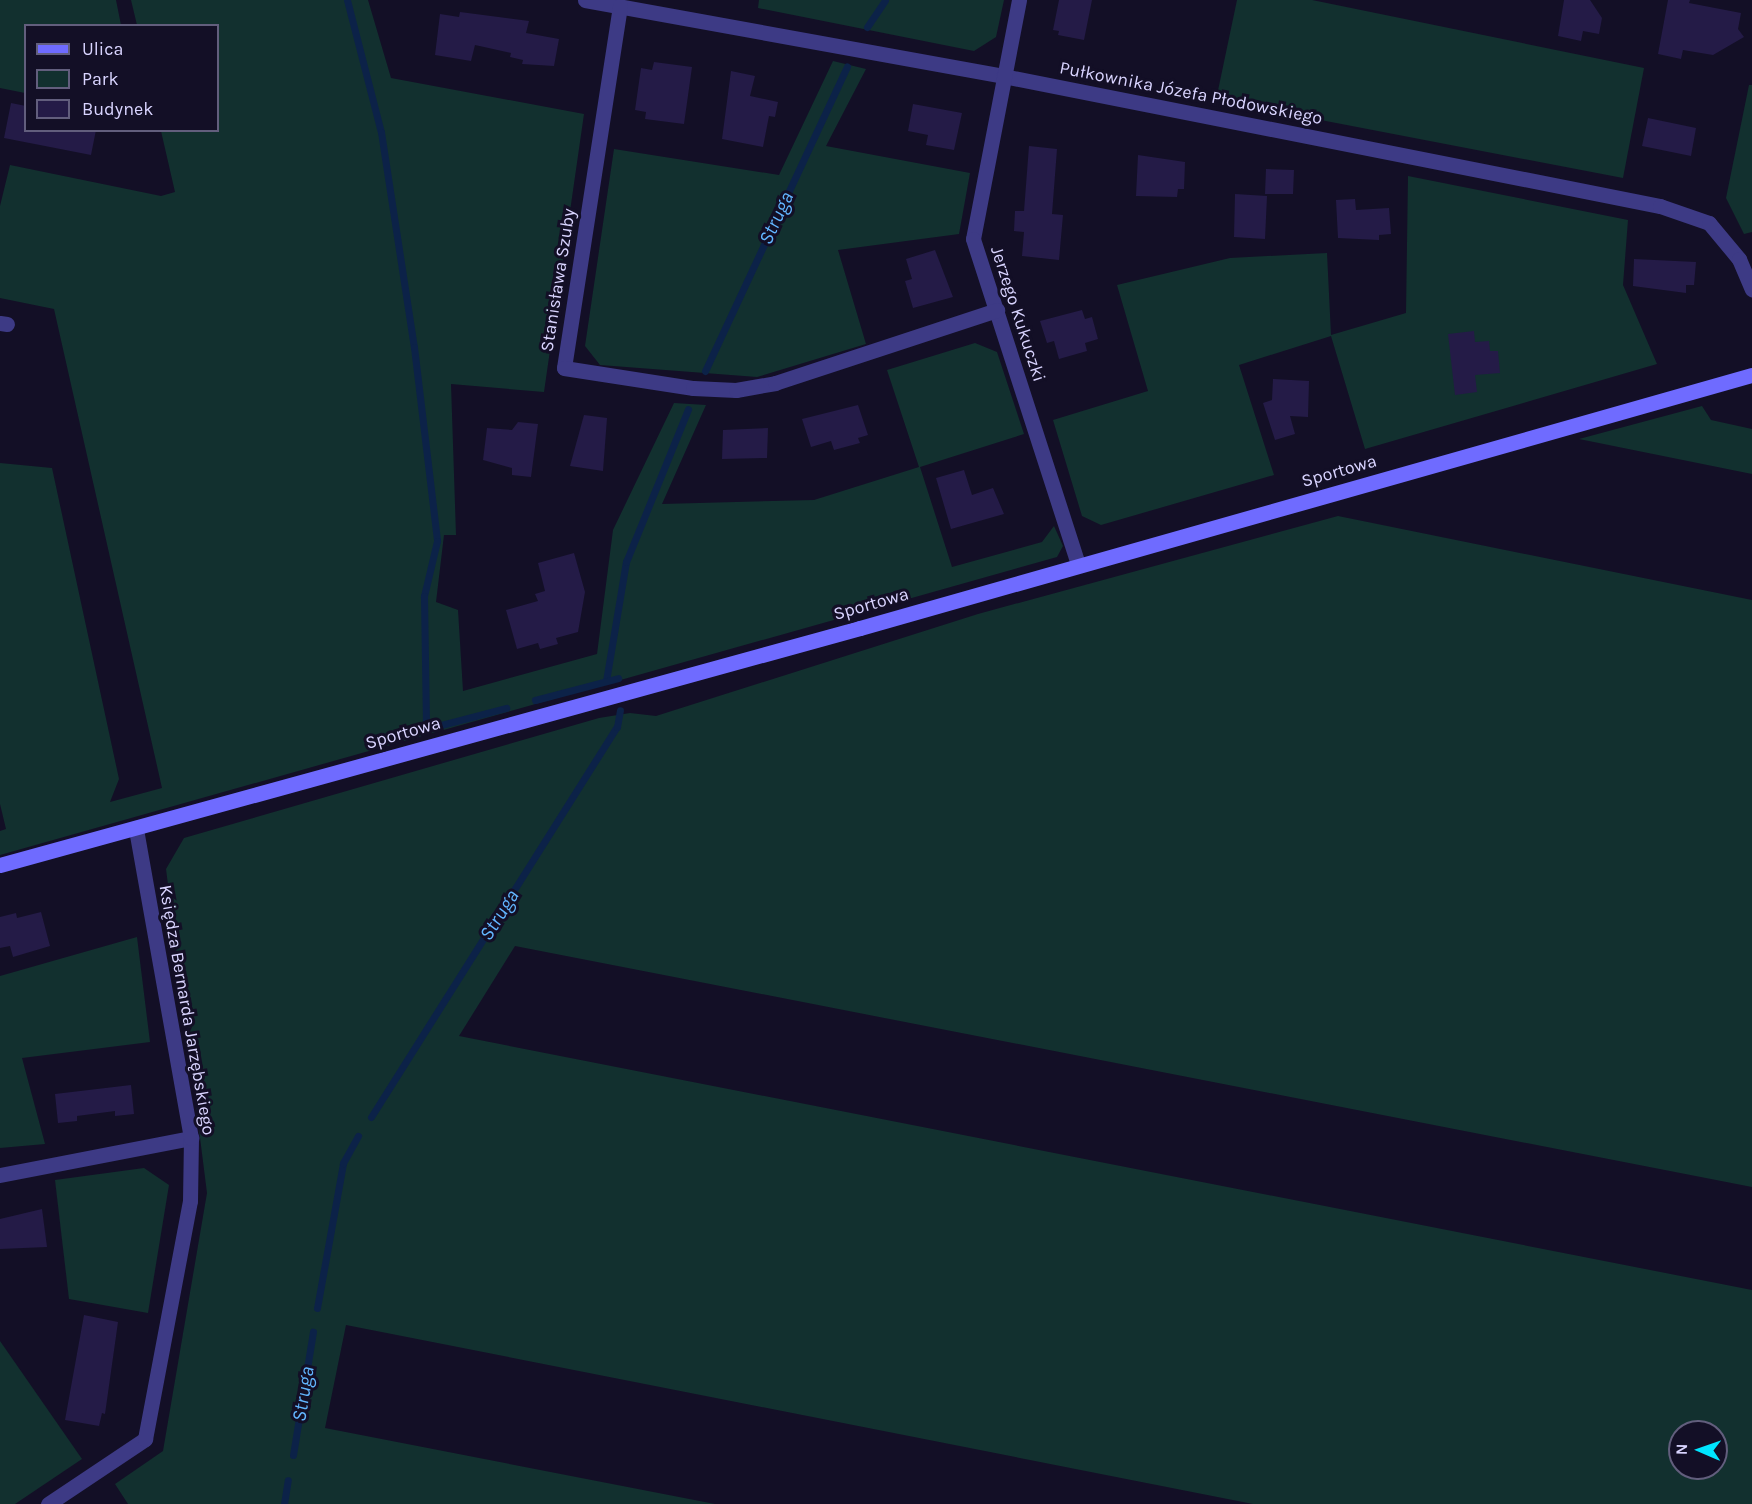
<!DOCTYPE html>
<meta charset="utf-8">
<style>
body{margin:0}
#map{position:relative;width:1752px;height:1504px;overflow:hidden;background:#130f26;font-family:Karla,sans-serif}
div>[style]{position:absolute}
.green>*{inset:0;background:#12302f}
.stream>*{height:7px;margin:-3.5px;padding:0 3.5px;transform-origin:3.5px;border-radius:3.5px;background:#0c2248}
.building>*{inset:0;background:#241b47}
.street>*{height:15px;margin:-7.5px;padding:0 7.5px;transform-origin:7.5px;border-radius:7.5px;background:#3d3a85}
.secondary>*{height:15px;margin:-7.5px;padding:0 7.5px;transform-origin:7.5px;border-radius:7.5px;background:#6f6bff}
span{translate:-50% -50%;white-space:nowrap;text-align:center;line-height:1.15;-webkit-text-stroke:6px #130f26;paint-order:stroke}
.street-label{font-size:18px;color:#d9d4ff}
.water-label{font-size:20px;color:#62b6ff;font-style:italic}
.legend{position:absolute;left:24px;top:24px;width:195px;height:108px;box-sizing:border-box;background:#130f26;border:2px solid #625e7d;margin:0;padding:8px 10px;list-style:none;font-size:18px;color:#d9d4ff}
.legend li{display:flex;align-items:center;gap:12px;height:30px}
.legend b{width:30px;border:2px solid #625e7d}
.north{position:absolute;left:1668px;top:1420px;width:60px;height:60px;box-sizing:border-box;background:#130f26;border:2px solid #625e7d;border-radius:50%;rotate:272deg;font-size:16px;font-weight:700;line-height:24px;text-align:center;color:#d9d4ff}
.north::after{content:'';display:block;margin:auto;width:21px;height:27px;background:#00e5ff;clip-path:polygon(50% 0,100% 100%,50% 72%,0 100%)}
</style>
<div id="map">
<div class="green">
<i style="clip-path:polygon(0 0,116px 0,121px 25px,26px 26px,25px 93px,0 88px)"></i>
<i style="clip-path:polygon(131px 0,368px 0,391px 78px,584px 114px,544px 392px,451px 384px,456px 535px,444px 535px,436px 602px,458px 610px,463px 691px,597px 654px,613px 530px,674px 403px,706px 405px,662px 504px,814px 500px,919px 467px,887px 370px,975px 343px,997px 352px,1024px 434px,920px 467px,952px 567px,1042px 542px,1054px 526px,1063px 546px,1057px 557px,0 855px,0 831px,6px 829px,0 804px,0 463px,52px 468px,119px 779px,110px 802px,162px 788px,54px 309px,0 298px,0 206px,10px 165px,161px 196px,175px 192px,161px 131px,218px 130px,218px 26px,137px 25px)"></i>
<i style="clip-path:polygon(759px 0,1004px 0,996px 37px,974px 51px,758px 8px)"></i>
<i style="clip-path:polygon(1237px 0,1312px 0,1644px 68px,1623px 178px,1216px 100px)"></i>
<i style="clip-path:polygon(833px 61px,866px 69px,826px 146px,970px 173px,959px 234px,838px 250px,866px 344px,757px 377px,600px 365px,585px 346px,614px 149px,779px 175px)"></i>
<i style="clip-path:polygon(1749px 85px,1752px 85px,1752px 232px,1744px 234px,1726px 198px)"></i>
<i style="clip-path:polygon(1408px 176px,1628px 220px,1623px 285px,1657px 364px,1365px 449px,1331px 336px,1239px 365px,1274px 475px,1101px 525px,1082px 516px,1053px 420px,1148px 391px,1117px 285px,1230px 258px,1327px 253px,1331px 335px,1406px 313px)"></i>
<i style="clip-path:polygon(1702px 406px,1711px 420px,1752px 429px,1752px 474px,1579px 439px)"></i>
<i style="clip-path:polygon(evenodd,1338px 516px,1752px 600px,1752px 1187px,515px 946px,459px 1036px,1752px 1290px,1752px 1504px,1253px 1504px,346px 1325px,325px 1428px,715px 1504px,128px 1504px,115px 1484px,163px 1451px,207px 1193px,166px 869px,184px 838px,599px 718px,630px 713px,656px 716px,978px 614px,1338px 516px,1680px 1432px,1716px 1432px,1716px 1468px,1680px 1468px,1680px 1432px)"></i>
<i style="clip-path:polygon(137px 937px,150px 1042px,22px 1058px,45px 1144px,0 1148px,0 976px)"></i>
<i style="clip-path:polygon(144px 1168px,169px 1185px,148px 1313px,69px 1299px,55px 1180px)"></i>
<i style="clip-path:polygon(0 1341px,82px 1459px,15px 1504px,0 1504px)"></i>
</div>
<div class="stream">
<i style="left:347px;top:0;width:136px;rotate:75.6deg"></i>
<i style="left:381px;top:132px;width:218px;rotate:81.3deg"></i>
<i style="left:414px;top:347px;width:195px;rotate:83.2deg"></i>
<i style="left:437px;top:541px;width:57px;rotate:103.3deg"></i>
<i style="left:424px;top:596px;width:133px;rotate:89.1deg"></i>
<i style="left:426px;top:729px;width:83px;rotate:-14.7deg"></i>
<i style="left:867px;top:27px;width:32px;rotate:-56deg"></i>
<i style="left:705px;top:371px;width:336px;rotate:-65deg"></i>
<i style="left:606px;top:681px;width:121px;rotate:-80.5deg"></i>
<i style="left:626px;top:562px;width:165px;rotate:-67.9deg"></i>
<i style="left:535px;top:700px;width:86px;rotate:-14.8deg"></i>
<i style="left:371px;top:1117px;width:461px;rotate:-57.8deg"></i>
<i style="left:617px;top:727px;width:17px;rotate:-80deg"></i>
<i style="left:317px;top:1308px;width:147px;rotate:-79.8deg"></i>
<i style="left:343px;top:1163px;width:31px;rotate:-61deg"></i>
<i style="left:293px;top:1455px;width:125px;rotate:-80.8deg"></i>
<i style="left:284px;top:1504px;width:24px;rotate:-81deg"></i>
</div>
<div class="building">
<i style="clip-path:polygon(1059px 0,1092px 0,1084px 40px,1058px 35px,1059px 31px,1053px 30px)"></i>
<i style="clip-path:polygon(1564px 0,1590px 0,1602px 18px,1599px 34px,1583px 31px,1581px 41px,1558px 36px)"></i>
<i style="clip-path:polygon(1668px 0,1690px 0,1689px 3px,1741px 13px,1738px 29px,1744px 37px,1713px 55px,1683px 50px,1681px 59px,1658px 54px)"></i>
<i style="clip-path:polygon(460px 12px,529px 21px,526px 33px,559px 39px,554px 66px,522px 64px,523px 60px,510px 57px,511px 53px,475px 45px,471px 61px,435px 55px,440px 14px,459px 17px)"></i>
<i style="clip-path:polygon(654px 62px,692px 67px,684px 124px,645px 119px,646px 112px,635px 110px,641px 68px,652px 70px)"></i>
<i style="clip-path:polygon(731px 71px,755px 76px,750px 96px,778px 102px,775px 117px,769px 116px,763px 147px,722px 139px)"></i>
<i style="clip-path:polygon(11px 103px,26px 106px,26px 130px,96px 130px,91px 155px,4px 138px)"></i>
<i style="clip-path:polygon(913px 104px,962px 113px,954px 150px,926px 145px,928px 135px,908px 131px)"></i>
<i style="clip-path:polygon(1648px 118px,1696px 128px,1691px 156px,1642px 146px)"></i>
<i style="clip-path:polygon(1029px 146px,1057px 149px,1052px 214px,1063px 215px,1059px 260px,1022px 256px,1024px 232px,1014px 231px,1015px 211px,1024px 211px)"></i>
<i style="clip-path:polygon(1138px 155px,1185px 162px,1184px 189px,1178px 189px,1177px 197px,1136px 196px)"></i>
<i style="clip-path:polygon(1266px 169px,1294px 170px,1293px 194px,1265px 194px)"></i>
<i style="clip-path:polygon(1235px 194px,1267px 196px,1265px 239px,1234px 237px)"></i>
<i style="clip-path:polygon(1355px 199px,1356px 210px,1389px 208px,1391px 234px,1379px 235px,1379px 240px,1338px 238px,1336px 200px)"></i>
<i style="clip-path:polygon(935px 250px,953px 297px,913px 308px,905px 281px,912px 279px,906px 259px)"></i>
<i style="clip-path:polygon(1634px 259px,1696px 262px,1694px 285px,1686px 285px,1686px 293px,1633px 286px)"></i>
<i style="clip-path:polygon(1082px 310px,1085px 319px,1092px 317px,1098px 339px,1085px 343px,1087px 351px,1059px 359px,1054px 341px,1047px 343px,1040px 321px)"></i>
<i style="clip-path:polygon(1474px 331px,1475px 342px,1489px 341px,1490px 351px,1498px 351px,1500px 373px,1475px 375px,1477px 392px,1455px 395px,1448px 334px)"></i>
<i style="clip-path:polygon(1273px 379px,1309px 381px,1308px 417px,1290px 416px,1295px 434px,1275px 440px,1263px 403px,1272px 400px)"></i>
<i style="clip-path:polygon(858px 405px,868px 435px,858px 438px,860px 443px,834px 450px,831px 441px,811px 447px,802px 419px)"></i>
<i style="clip-path:polygon(584px 415px,607px 418px,603px 471px,570px 466px)"></i>
<i style="clip-path:polygon(518px 422px,538px 424px,531px 477px,512px 475px,512px 468px,483px 460px,487px 428px,512px 430px)"></i>
<i style="clip-path:polygon(768px 428px,767px 458px,722px 459px,723px 430px)"></i>
<i style="clip-path:polygon(964px 470px,972px 495px,993px 488px,1004px 514px,951px 529px,936px 478px)"></i>
<i style="clip-path:polygon(574px 553px,585px 592px,578px 632px,556px 638px,558px 644px,540px 649px,538px 643px,517px 649px,506px 610px,538px 601px,535px 594px,545px 591px,538px 563px)"></i>
<i style="clip-path:polygon(41px 912px,50px 946px,13px 957px,10px 946px,0 948px,0 917px,16px 913px,17px 918px)"></i>
<i style="clip-path:polygon(131px 1085px,134px 1114px,115px 1116px,115px 1111px,77px 1116px,77px 1121px,58px 1123px,55px 1094px)"></i>
<i style="clip-path:polygon(42px 1209px,47px 1247px,0 1249px,0 1219px)"></i>
<i style="clip-path:polygon(84px 1315px,118px 1322px,105px 1414px,102px 1413px,99px 1426px,65px 1420px)"></i>
</div>
<div class="street">
<i style="left:585px;top:0;width:425px;rotate:10.3deg"></i>
<i style="left:1003px;top:76px;width:670px;rotate:11.19deg"></i>
<i style="left:1660px;top:206px;width:52px;rotate:19.1deg"></i>
<i style="left:1709px;top:223px;width:47px;rotate:50.2deg"></i>
<i style="left:1739px;top:259px;width:33px;rotate:67deg"></i>
<i style="left:1019px;top:0;width:243px;rotate:100.9deg"></i>
<i style="left:973px;top:239px;width:342px;rotate:72.1deg"></i>
<i style="left:620px;top:6px;width:366px;rotate:98.8deg"></i>
<i style="left:564px;top:368px;width:131px;rotate:8.8deg"></i>
<i style="left:693px;top:388px;width:43px;rotate:2.7deg"></i>
<i style="left:736px;top:390px;width:40px;rotate:-10deg"></i>
<i style="left:775px;top:383px;width:234px;rotate:-18.2deg"></i>
<i style="left:0;top:323px;width:7px;rotate:8deg"></i>
<i style="left:0;top:1175px;width:195px;rotate:-11deg"></i>
<i style="left:48px;top:1504px;width:117px;rotate:-33.8deg"></i>
<i style="left:145px;top:1439px;width:242px;rotate:-79.3deg"></i>
<i style="left:190px;top:1201px;width:63px;rotate:-89.1deg"></i>
<i style="left:191px;top:1138px;width:315px;rotate:-100.1deg"></i>
</div>
<div class="secondary">
<i style="left:0;top:865px;width:892px;rotate:-15.41deg"></i>
<i style="left:860px;top:628px;width:927px;rotate:-15.84deg"></i>
</div>
<div class="street-label">
<span style="left:1191px;top:93px;rotate:11deg">Pułkownika Józefa Płodowskiego</span>
<span style="left:558px;top:280px;rotate:-81deg">Stanisława Szuby</span>
<span style="left:1018px;top:314px;rotate:72deg">Jerzego Kukuczki</span>
<span style="left:1339px;top:471px;rotate:-16deg">Sportowa</span>
<span style="left:871px;top:604px;rotate:-16deg">Sportowa</span>
<span style="left:403px;top:733px;rotate:-16deg">Sportowa</span>
<span style="left:187px;top:1010px;rotate:80deg">Księdza Bernarda Jarzębskiego</span>
</div>
<div class="water-label">
<span style="left:776px;top:218px;rotate:-65deg">Struga</span>
<span style="left:499px;top:915px;rotate:-58deg">Struga</span>
<span style="left:303px;top:1394px;rotate:-81deg">Struga</span>
</div>
<ul class="legend">
<li><b style="height:8px;background:#6f6bff"></b>Ulica</li>
<li><b style="height:16px;background:#12302f"></b>Park</li>
<li><b style="height:16px;background:#241b47"></b>Budynek</li>
</ul>
<div class="north">N</div>
</div>
